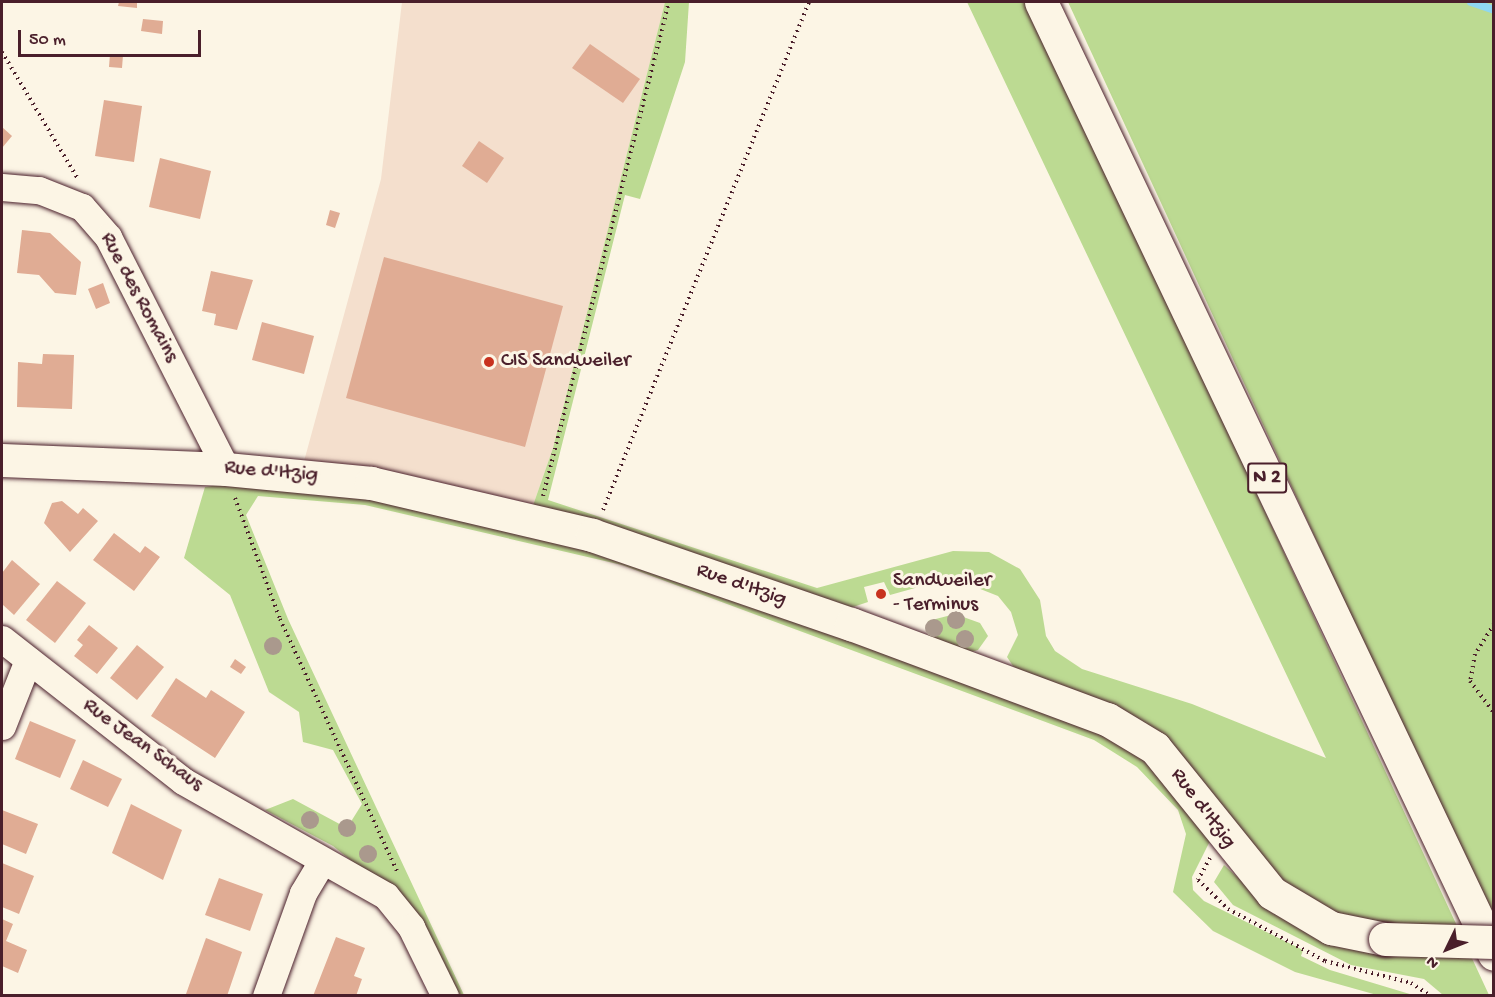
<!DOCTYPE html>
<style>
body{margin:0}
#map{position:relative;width:1495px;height:997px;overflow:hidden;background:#fcf5e5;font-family:"Gochi Hand",sans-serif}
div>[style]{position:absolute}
.built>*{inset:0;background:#f4dfcd}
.green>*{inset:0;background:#bcda92}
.stream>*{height:8px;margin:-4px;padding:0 4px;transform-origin:4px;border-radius:4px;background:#8fd7f1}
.building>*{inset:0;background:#e0ac94}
.path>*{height:4px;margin-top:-2px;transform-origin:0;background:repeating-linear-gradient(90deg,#4a1f2b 0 1.5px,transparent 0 6px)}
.roads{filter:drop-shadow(0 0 2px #4a1f2b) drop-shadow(0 0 2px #4a1f2b)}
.street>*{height:27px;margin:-13.5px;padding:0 13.5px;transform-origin:13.5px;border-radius:13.5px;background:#fcf5e5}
.secondary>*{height:33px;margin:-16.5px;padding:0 16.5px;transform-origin:16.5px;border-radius:16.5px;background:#fcf5e5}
.primary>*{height:33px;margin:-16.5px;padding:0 16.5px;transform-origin:16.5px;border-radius:16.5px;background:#fcf5e5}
.bridges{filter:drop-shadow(0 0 2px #4a1f2b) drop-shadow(0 0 2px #4a1f2b)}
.secondary-bridge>*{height:33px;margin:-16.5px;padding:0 16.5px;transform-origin:16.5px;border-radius:16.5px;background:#fcf5e5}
.trees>*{width:18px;height:18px;margin:-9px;border-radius:50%;background:#aa998d}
.dots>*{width:16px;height:16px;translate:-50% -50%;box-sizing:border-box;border:3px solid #fcf5e5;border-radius:50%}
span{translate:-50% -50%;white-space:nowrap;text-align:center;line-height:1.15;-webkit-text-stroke:6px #fcf5e5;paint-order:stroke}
.shield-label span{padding:2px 4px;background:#fcf5e5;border:2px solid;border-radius:4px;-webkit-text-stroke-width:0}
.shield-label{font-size:20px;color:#4a1f2b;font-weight:700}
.street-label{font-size:21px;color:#4a1f2b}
.poi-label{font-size:21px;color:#4a1f2b}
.left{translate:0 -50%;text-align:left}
.frame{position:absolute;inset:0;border:3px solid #4a1f2b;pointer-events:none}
.north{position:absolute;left:1417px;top:919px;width:60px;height:60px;-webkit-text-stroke:4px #fcf5e5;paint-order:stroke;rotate:227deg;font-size:16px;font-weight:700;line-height:24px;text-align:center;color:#4a1f2b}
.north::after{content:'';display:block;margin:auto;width:21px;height:27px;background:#4a1f2b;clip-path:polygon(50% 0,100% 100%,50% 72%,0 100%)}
.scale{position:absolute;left:18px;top:30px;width:183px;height:27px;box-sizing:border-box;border:3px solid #4a1f2b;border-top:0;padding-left:8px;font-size:18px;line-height:21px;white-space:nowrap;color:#4a1f2b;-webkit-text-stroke:4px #fcf5e5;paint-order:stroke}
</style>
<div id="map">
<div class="built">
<i style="clip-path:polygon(402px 2px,665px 2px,553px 448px,529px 517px,300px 476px,381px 179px)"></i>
</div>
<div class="green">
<i style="clip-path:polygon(665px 2px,689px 2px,685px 62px,640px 199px,625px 195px,548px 500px,817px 588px,953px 551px,989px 552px,1020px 569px,1040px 600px,1046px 636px,1055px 651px,1082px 669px,1192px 704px,1326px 758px,967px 2px,1029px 2px,1489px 995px,1443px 995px,1424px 979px,1351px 965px,1233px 905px,1214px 882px,1224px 865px,1278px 914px,1369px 925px,1319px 910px,1280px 884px,1217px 804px,1013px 666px,1007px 657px,1018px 635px,1011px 612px,998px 596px,960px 581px,940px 581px,890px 595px,884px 582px,864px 587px,868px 602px,850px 608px,529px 517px,553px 448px)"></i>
<i style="clip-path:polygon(1068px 2px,1493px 2px,1493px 924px,1162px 205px)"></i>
<i style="clip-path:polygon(209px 480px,281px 481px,540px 531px,779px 609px,1133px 747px,1210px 841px,1192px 877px,1193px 890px,1204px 901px,1303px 950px,1301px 956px,1330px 970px,1413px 995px,1377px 995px,1295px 972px,1213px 931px,1173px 892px,1186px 834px,1178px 810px,1137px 767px,1094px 740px,622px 565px,365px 505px,258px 496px,246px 515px,288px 619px,464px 995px,457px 995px,393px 894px,333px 846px,265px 810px,293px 799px,347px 828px,362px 804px,333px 750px,303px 742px,299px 712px,269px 692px,230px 595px,184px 558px,205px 487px,212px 486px)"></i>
<i style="clip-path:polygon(955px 614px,980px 623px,988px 636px,978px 650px,968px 653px,928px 639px,928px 621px)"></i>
</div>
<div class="stream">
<i style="left:1471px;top:2px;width:24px;rotate:19deg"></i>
</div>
<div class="building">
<i style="clip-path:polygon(119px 2px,137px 2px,137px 8px,118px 6px)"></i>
<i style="clip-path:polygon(143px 19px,163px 21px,162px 34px,141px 31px)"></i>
<i style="clip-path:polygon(590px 44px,640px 79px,623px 103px,572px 68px)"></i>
<i style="clip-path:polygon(110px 54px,123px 55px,122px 68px,109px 67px)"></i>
<i style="clip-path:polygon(104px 100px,142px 106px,134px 162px,95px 156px)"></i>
<i style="clip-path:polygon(2px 127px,12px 136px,2px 148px)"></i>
<i style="clip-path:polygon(479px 141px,504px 158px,487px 183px,462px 166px)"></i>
<i style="clip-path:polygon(160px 158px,211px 171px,200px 219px,149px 207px)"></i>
<i style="clip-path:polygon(330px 210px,340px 213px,335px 228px,326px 225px)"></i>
<i style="clip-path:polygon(22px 230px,50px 233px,81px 262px,76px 295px,55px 293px,39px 275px,17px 273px)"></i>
<i style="clip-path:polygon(384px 257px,563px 306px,525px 447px,346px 398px)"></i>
<i style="clip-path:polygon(211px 271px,253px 280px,237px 330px,214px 325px,216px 314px,202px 311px)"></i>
<i style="clip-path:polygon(103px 283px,110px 303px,96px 309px,88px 289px)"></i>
<i style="clip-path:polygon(262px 322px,314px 336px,304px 374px,252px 360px)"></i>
<i style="clip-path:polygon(43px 354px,74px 355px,72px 409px,17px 407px,18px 362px,42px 364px)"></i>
<i style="clip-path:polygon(62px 501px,78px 514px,83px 508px,98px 521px,70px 552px,44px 523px,52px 503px)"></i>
<i style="clip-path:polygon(114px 533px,140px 553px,145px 546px,160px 557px,134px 591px,93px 560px)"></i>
<i style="clip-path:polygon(12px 560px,40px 584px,14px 615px,2px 604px,2px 573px)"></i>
<i style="clip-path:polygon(57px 581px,86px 603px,55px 643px,26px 620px)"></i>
<i style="clip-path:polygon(89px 625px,118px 648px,97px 674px,74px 656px,83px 645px,77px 640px)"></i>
<i style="clip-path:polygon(137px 645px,164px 667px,137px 700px,110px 678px)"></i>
<i style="clip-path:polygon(235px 659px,246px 667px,241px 674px,230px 667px)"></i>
<i style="clip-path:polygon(176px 678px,206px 698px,211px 690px,245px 712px,215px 758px,151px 716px)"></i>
<i style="clip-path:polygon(30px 721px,76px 740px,60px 778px,15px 759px)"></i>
<i style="clip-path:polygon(83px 760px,122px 779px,108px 807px,70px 789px)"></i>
<i style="clip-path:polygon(131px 804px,182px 830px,163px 880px,112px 853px)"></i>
<i style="clip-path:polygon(2px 810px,38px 824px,26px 854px,2px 844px)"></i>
<i style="clip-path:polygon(2px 863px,34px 876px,19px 914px,2px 907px)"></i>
<i style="clip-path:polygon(219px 878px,263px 894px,250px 931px,205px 915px)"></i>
<i style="clip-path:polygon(2px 919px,13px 924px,6px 941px,27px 950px,18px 973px,2px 966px)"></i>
<i style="clip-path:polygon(336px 937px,365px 948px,354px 976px,362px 979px,356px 996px,313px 996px)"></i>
<i style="clip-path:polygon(206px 938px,242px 952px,227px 996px,186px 994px)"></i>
</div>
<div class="path">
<i style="left:2px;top:52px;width:148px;rotate:59.1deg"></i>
<i style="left:543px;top:496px;width:510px;rotate:-75.69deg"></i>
<i style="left:235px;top:498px;width:129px;rotate:69.6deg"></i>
<i style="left:280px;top:619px;width:280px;rotate:65.1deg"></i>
<i style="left:603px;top:510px;width:548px;rotate:-67.93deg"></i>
<i style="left:1494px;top:624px;width:36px;rotate:122deg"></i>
<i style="left:1475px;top:654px;width:27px;rotate:100deg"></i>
<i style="left:1470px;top:681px;width:40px;rotate:53deg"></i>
<i style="left:1210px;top:858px;width:25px;rotate:119deg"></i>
<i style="left:1198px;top:880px;width:42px;rotate:44deg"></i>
<i style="left:1228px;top:909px;width:110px;rotate:28.2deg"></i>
<i style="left:1325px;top:961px;width:89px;rotate:14.3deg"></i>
<i style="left:1411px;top:983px;width:24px;rotate:33deg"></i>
</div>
<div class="roads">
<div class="street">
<i style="left:2px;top:187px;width:37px;rotate:5deg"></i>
<i style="left:39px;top:190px;width:46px;rotate:21.6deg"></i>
<i style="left:82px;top:207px;width:40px;rotate:49deg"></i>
<i style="left:108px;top:237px;width:260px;rotate:63deg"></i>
<i style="left:2px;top:639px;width:230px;rotate:38.1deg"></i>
<i style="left:183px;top:781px;width:233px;rotate:29.5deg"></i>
<i style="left:386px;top:896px;width:40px;rotate:51deg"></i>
<i style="left:411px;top:927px;width:77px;rotate:63.8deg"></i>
<i style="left:2px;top:726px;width:71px;rotate:-68.5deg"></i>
<i style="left:266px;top:996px;width:109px;rotate:-70.2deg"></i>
<i style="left:303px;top:893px;width:37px;rotate:-59deg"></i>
</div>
<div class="secondary">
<i style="left:2px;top:460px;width:224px;rotate:2.3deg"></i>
<i style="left:226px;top:469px;width:146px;rotate:5.5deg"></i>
<i style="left:371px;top:483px;width:227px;rotate:13.2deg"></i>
<i style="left:592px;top:535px;width:274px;rotate:19deg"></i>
<i style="left:851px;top:624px;width:273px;rotate:20.4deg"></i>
<i style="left:1107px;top:719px;width:56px;rotate:31.1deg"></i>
<i style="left:1155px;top:748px;width:186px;rotate:51.1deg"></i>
<i style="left:1272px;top:893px;width:69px;rotate:30.7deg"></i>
<i style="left:1331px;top:928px;width:55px;rotate:11.5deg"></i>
</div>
<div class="primary">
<i style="left:1041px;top:2px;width:1054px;rotate:64.55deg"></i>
</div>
</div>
<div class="bridges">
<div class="secondary-bridge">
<i style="left:1385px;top:939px;width:109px;rotate:1.6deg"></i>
</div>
</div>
<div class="trees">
<i style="left:956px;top:620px"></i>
<i style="left:934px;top:628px"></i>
<i style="left:965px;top:639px"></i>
<i style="left:273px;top:646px"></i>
<i style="left:310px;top:820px"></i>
<i style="left:347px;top:828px"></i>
<i style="left:368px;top:854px"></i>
</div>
<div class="dots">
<i style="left:489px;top:362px;background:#c8321e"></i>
<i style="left:881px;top:594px;background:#c8321e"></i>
</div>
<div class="shield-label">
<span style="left:1267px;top:478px">N 2</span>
</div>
<div class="street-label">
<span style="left:138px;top:298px;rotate:62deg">Rue des Romains</span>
<span style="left:271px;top:473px;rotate:5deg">Rue d'Itzig</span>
<span style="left:741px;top:586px;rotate:19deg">Rue d'Itzig</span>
<span style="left:142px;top:746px;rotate:36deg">Rue Jean Schaus</span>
<span style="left:1202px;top:809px;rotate:53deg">Rue d'Itzig</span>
</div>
<div class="poi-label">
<span class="left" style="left:501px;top:362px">CIS Sandweiler</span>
<span class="left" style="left:893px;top:594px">Sandweiler<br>- Terminus</span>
</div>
<div class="frame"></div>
<div class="north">N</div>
<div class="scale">50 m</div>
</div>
